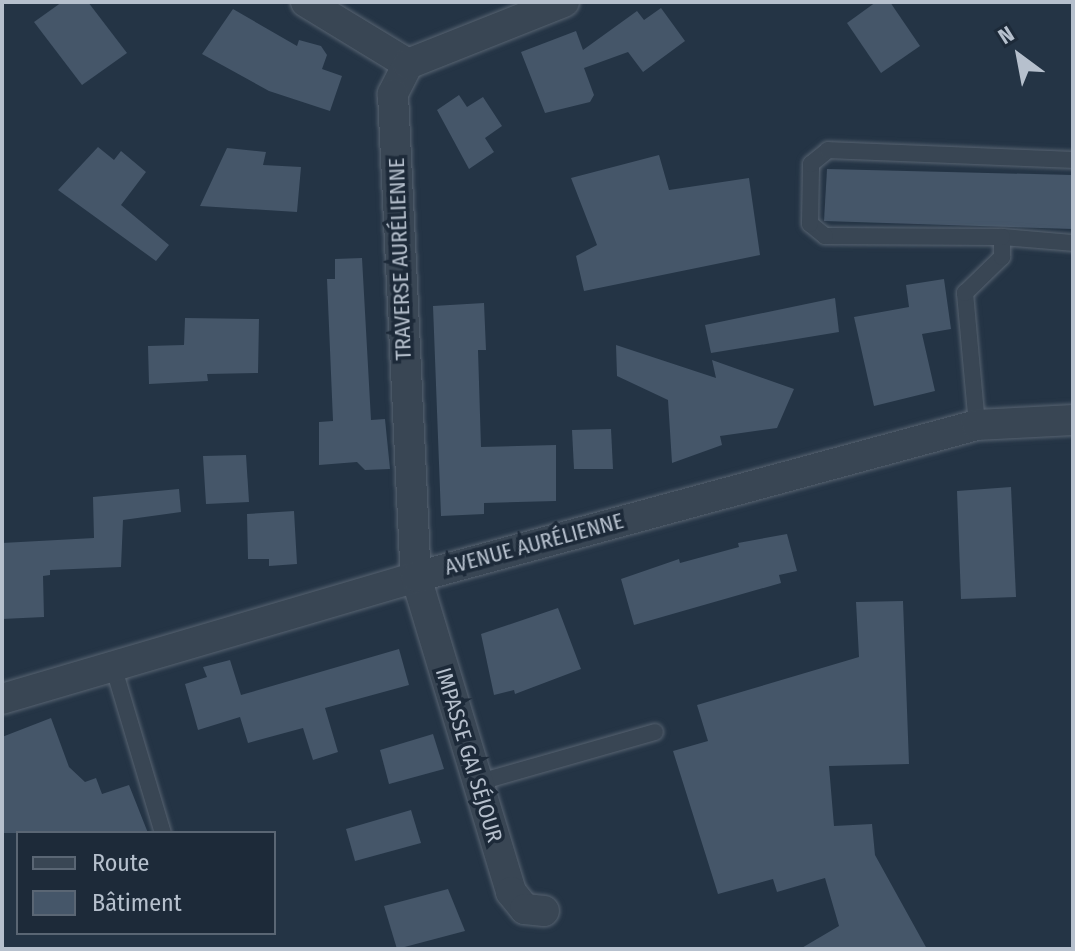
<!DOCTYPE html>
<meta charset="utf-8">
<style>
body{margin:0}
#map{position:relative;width:1075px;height:951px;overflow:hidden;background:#243445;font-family:"Fira Sans Condensed",sans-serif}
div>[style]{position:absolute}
.building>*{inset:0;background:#455669}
.roads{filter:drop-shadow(0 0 2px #576371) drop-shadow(0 0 2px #576371)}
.service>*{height:16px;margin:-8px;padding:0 8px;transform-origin:8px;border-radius:8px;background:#394654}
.minor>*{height:30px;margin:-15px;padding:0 15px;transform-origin:15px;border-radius:15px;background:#394654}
span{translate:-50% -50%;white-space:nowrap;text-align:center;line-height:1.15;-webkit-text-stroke:7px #1d2a39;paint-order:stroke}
.street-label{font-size:22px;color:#b6c0cd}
.frame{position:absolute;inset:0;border:4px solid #b6c0cd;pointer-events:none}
.legend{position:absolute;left:16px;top:831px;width:260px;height:104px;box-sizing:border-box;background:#1d2a39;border:2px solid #5a6674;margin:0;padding:10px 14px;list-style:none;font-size:24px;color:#b6c0cd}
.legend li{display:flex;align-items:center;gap:16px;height:40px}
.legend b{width:40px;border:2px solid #5a6674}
.north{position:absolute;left:979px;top:16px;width:80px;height:80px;-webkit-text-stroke:6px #1d2a39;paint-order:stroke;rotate:328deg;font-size:22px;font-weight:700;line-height:32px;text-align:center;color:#b6c0cd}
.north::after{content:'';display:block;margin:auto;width:28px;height:36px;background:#b6c0cd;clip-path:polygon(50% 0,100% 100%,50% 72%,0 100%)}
</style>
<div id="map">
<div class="building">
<i style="clip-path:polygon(62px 2px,88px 2px,127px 53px,82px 85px,34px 22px)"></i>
<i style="clip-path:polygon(876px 2px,890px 2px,920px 46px,881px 73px,847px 23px)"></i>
<i style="clip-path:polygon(661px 8px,685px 41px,643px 72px,628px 52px,584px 68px,594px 95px,590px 102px,545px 113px,521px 52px,576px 31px,583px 50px,637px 11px,644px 20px)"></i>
<i style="clip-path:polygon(233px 9px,297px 46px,299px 40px,321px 46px,327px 55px,322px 69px,342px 76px,330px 111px,269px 91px,202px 54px)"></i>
<i style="clip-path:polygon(459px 95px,467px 107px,483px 97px,502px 126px,485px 138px,494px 152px,469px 169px,437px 110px)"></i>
<i style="clip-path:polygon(98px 147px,114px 160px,121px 151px,146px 172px,121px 205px,169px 245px,156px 261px,58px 190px)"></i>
<i style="clip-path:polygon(227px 148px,266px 152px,263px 165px,301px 167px,297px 212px,200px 206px)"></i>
<i style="clip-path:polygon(659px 155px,669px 190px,749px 178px,760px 255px,584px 291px,576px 256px,597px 245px,571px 178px)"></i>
<i style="clip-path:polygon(827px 169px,1073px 175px,1073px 229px,824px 221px)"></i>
<i style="clip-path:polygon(362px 258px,371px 420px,385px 419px,390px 469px,365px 470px,357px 462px,319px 465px,319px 422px,333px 421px,327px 279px,335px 279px,335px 259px)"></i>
<i style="clip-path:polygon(944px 279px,951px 329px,922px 334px,935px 391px,874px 406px,854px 317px,909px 307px,906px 285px)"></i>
<i style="clip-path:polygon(835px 298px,839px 332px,711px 353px,705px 325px)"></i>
<i style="clip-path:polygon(484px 303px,486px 350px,478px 350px,481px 447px,556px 445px,556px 501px,484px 503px,484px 514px,441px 516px,433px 306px)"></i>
<i style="clip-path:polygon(185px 318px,259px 319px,258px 373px,207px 374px,208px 381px,149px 384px,148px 346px,184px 345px)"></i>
<i style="clip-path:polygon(616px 345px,716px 378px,712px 360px,794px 389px,777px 428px,720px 436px,722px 445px,672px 463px,668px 400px,617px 376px)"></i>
<i style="clip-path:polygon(611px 429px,613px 469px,574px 469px,572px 430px)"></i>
<i style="clip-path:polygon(246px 455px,249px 502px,206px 504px,203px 456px)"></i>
<i style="clip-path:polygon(1011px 487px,1016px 597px,961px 599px,957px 491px)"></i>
<i style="clip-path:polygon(179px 489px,181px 512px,123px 520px,121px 567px,50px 570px,50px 575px,43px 576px,44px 617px,2px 619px,2px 543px,94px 538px,93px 497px)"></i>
<i style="clip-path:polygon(294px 511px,297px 564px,269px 566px,269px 559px,248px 559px,247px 514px)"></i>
<i style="clip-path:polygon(787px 534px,797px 571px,779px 575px,781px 583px,634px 625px,621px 579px,679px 559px,680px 563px,739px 547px,738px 543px)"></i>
<i style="clip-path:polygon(903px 601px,909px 764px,829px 766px,834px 826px,872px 824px,875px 855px,927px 949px,800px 949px,839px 926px,825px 878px,777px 892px,773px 879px,718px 894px,673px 751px,708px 741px,697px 705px,859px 657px,856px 602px)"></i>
<i style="clip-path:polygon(558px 608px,581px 669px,515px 694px,514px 690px,494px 695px,481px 634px)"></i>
<i style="clip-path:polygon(399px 649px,409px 685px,325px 708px,338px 752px,313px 760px,303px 728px,248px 743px,240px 717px,198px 730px,185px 684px,207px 677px,203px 667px,230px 660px,241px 695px)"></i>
<i style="clip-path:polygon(51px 718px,69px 767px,85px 782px,96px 778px,102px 794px,129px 785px,148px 833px,2px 833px,2px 737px)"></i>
<i style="clip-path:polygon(433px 734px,444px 769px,389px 784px,380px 750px)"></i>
<i style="clip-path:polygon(411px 810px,421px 843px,355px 861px,346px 829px)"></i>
<i style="clip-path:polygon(448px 889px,465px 931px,397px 949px,384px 906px)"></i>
</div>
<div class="roads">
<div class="service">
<i style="left:1002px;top:237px;width:71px;rotate:4.8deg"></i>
<i style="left:977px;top:425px;width:133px;rotate:-95.2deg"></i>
<i style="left:965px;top:293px;width:52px;rotate:-44.2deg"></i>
<i style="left:1002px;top:257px;width:20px;rotate:-90deg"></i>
<i style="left:1002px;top:237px;width:177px;rotate:-179.7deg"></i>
<i style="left:825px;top:236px;width:19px;rotate:-141deg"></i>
<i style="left:810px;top:224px;width:60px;rotate:-89deg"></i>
<i style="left:811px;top:164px;width:22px;rotate:-39deg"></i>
<i style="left:828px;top:150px;width:245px;rotate:2.3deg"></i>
<i style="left:114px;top:669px;width:171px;rotate:73.4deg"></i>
<i style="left:476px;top:783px;width:186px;rotate:-15.9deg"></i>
</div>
<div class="minor">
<i style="left:306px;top:2px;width:119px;rotate:31.3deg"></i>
<i style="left:408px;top:64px;width:34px;rotate:117deg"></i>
<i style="left:393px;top:94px;width:484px;rotate:87.3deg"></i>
<i style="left:416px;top:577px;width:329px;rotate:73.2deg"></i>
<i style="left:511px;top:892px;width:22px;rotate:51deg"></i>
<i style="left:525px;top:909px;width:19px;rotate:6deg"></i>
<i style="left:408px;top:64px;width:168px;rotate:-21.7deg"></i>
<i style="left:2px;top:699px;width:432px;rotate:-16.4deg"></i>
<i style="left:416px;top:577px;width:581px;rotate:-15.16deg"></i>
<i style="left:977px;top:425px;width:96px;rotate:-3deg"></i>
</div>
</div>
<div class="street-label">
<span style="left:400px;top:259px;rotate:-92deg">TRAVERSE AURÉLIENNE</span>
<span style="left:534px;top:544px;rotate:-15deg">AVENUE AURÉLIENNE</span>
<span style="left:469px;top:755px;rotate:73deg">IMPASSE GAI SÉJOUR</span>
</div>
<div class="frame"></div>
<ul class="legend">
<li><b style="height:10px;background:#394654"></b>Route</li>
<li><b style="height:22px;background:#455669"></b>Bâtiment</li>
</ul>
<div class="north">N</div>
</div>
